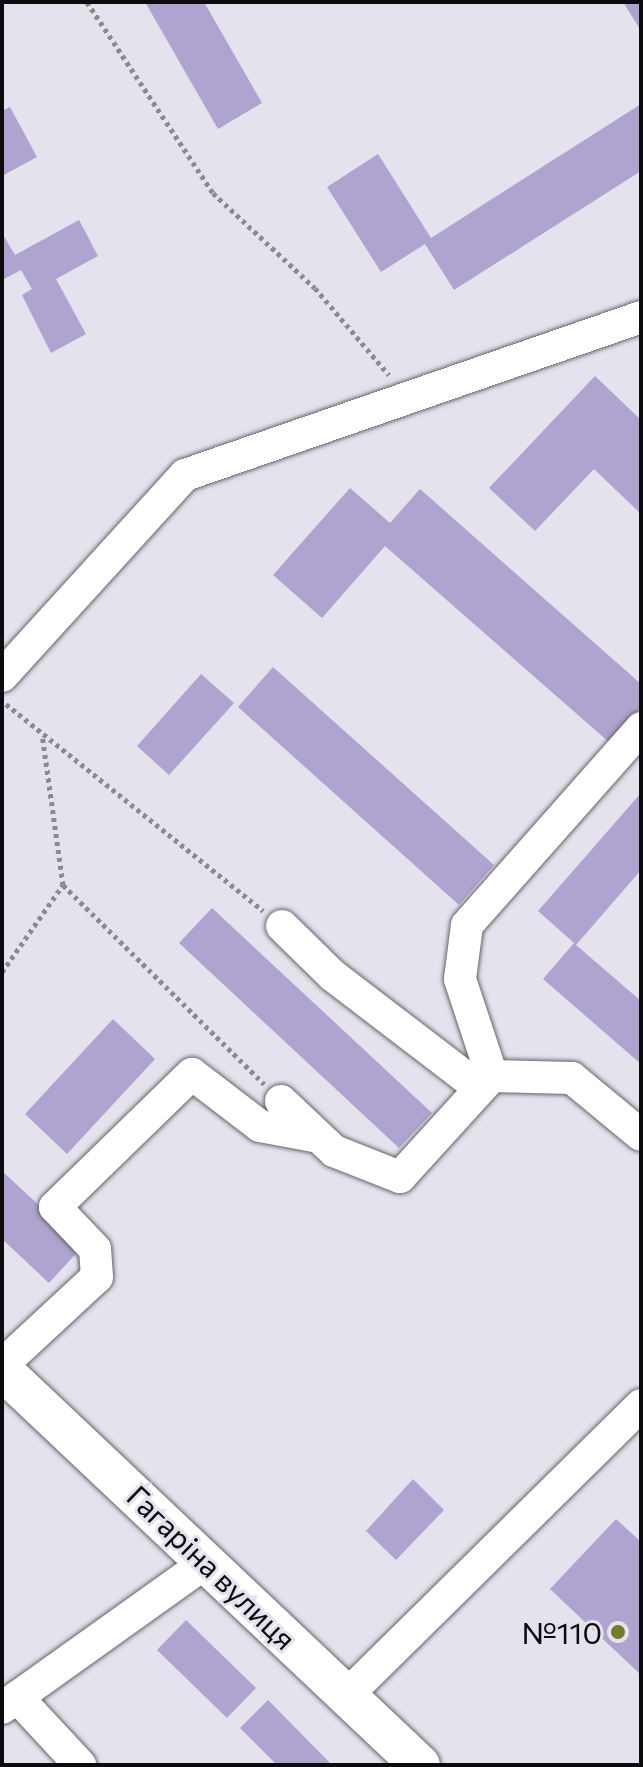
<!DOCTYPE html>
<meta charset="utf-8">
<style>
body{margin:0}
#map{position:relative;width:643px;height:1767px;overflow:hidden;background:#e4e2ec;font-family:Commissioner,sans-serif}
div>[style]{position:absolute}
.building>*{inset:0;background:#afa3d0}
.path>*{height:5px;margin-top:-2.5px;transform-origin:0;background:repeating-linear-gradient(90deg,#8b8a91 0 4px,transparent 0 8px)}
.roads{filter:drop-shadow(0 0 2px #66646d) drop-shadow(0 0 2px #66646d)}
.minor>*{height:32px;margin:-16px;padding:0 16px;transform-origin:16px;border-radius:16px;background:#fff}
.major>*{height:40px;margin:-20px;padding:0 20px;transform-origin:20px;border-radius:20px;background:#fff}
.dots>*{width:22px;height:22px;translate:-50% -50%;box-sizing:border-box;border:4px solid #e4e2ec;border-radius:50%}
span{translate:-50% -50%;white-space:nowrap;text-align:center;line-height:1.15;-webkit-text-stroke:6px #e4e2ec;paint-order:stroke}
.street-label{font-size:30px;color:#0c0c0f}
.poi-label{font-size:30px;color:#0c0c0f}
.right{translate:-100% -50%;text-align:right}
.frame{position:absolute;inset:0;border:4px solid #0c0c0f;pointer-events:none}
</style>
<div id="map">
<div class="building">
<i style="clip-path:polygon(145px 2px,204px 2px,262px 103px,218px 129px)"></i>
<i style="clip-path:polygon(623px 2px,641px 2px,641px 31px)"></i>
<i style="clip-path:polygon(641px 104px,641px 171px,454px 290px,425px 244px,381px 272px,327px 187px,378px 154px,431px 238px)"></i>
<i style="clip-path:polygon(10px 107px,37px 157px,2px 176px,2px 111px)"></i>
<i style="clip-path:polygon(79px 220px,98px 256px,56px 279px,86px 334px,51px 353px,22px 295px,32px 289px,21px 270px,2px 280px,2px 233px,15px 255px)"></i>
<i style="clip-path:polygon(595px 376px,641px 420px,641px 514px,594px 469px,535px 531px,489px 488px)"></i>
<i style="clip-path:polygon(350px 488px,390px 523px,420px 489px,641px 684px,641px 707px,610px 743px,385px 546px,322px 618px,273px 575px)"></i>
<i style="clip-path:polygon(273px 667px,494px 865px,459px 905px,238px 707px)"></i>
<i style="clip-path:polygon(201px 674px,234px 703px,169px 775px,137px 746px)"></i>
<i style="clip-path:polygon(641px 793px,641px 870px,576px 945px,641px 1001px,641px 1064px,543px 979px,574px 943px,538px 911px)"></i>
<i style="clip-path:polygon(212px 908px,432px 1113px,399px 1148px,179px 943px)"></i>
<i style="clip-path:polygon(113px 1019px,155px 1059px,67px 1154px,25px 1114px)"></i>
<i style="clip-path:polygon(2px 1171px,83px 1246px,49px 1283px,2px 1239px)"></i>
<i style="clip-path:polygon(413px 1479px,444px 1510px,396px 1560px,366px 1531px)"></i>
<i style="clip-path:polygon(616px 1519px,641px 1542px,641px 1675px,550px 1589px)"></i>
<i style="clip-path:polygon(186px 1620px,256px 1688px,227px 1718px,157px 1650px)"></i>
<i style="clip-path:polygon(268px 1700px,332px 1765px,277px 1765px,240px 1728px)"></i>
</div>
<div class="path">
<i style="left:87px;top:2px;width:229px;rotate:56.6deg"></i>
<i style="left:213px;top:193px;width:139px;rotate:43deg"></i>
<i style="left:315px;top:288px;width:114px;rotate:49.6deg"></i>
<i style="left:6px;top:704px;width:330px;rotate:38.8deg"></i>
<i style="left:63px;top:885px;width:283px;rotate:44.7deg"></i>
<i style="left:2px;top:972px;width:106px;rotate:-55deg"></i>
<i style="left:63px;top:885px;width:152px;rotate:-97.9deg"></i>
</div>
<div class="roads">
<div class="minor">
<i style="left:2px;top:676px;width:272px;rotate:-47.7deg"></i>
<i style="left:185px;top:475px;width:483px;rotate:-19.1deg"></i>
<i style="left:282px;top:926px;width:70px;rotate:44.4deg"></i>
<i style="left:332px;top:975px;width:186px;rotate:37.4deg"></i>
<i style="left:492px;top:1076px;width:102px;rotate:-108.3deg"></i>
<i style="left:460px;top:979px;width:54px;rotate:-82.6deg"></i>
<i style="left:467px;top:925px;width:263px;rotate:-48.5deg"></i>
<i style="left:281px;top:1101px;width:73px;rotate:43.3deg"></i>
<i style="left:334px;top:1151px;width:71px;rotate:21.5deg"></i>
<i style="left:400px;top:1177px;width:137px;rotate:-47.7deg"></i>
<i style="left:492px;top:1076px;width:80px;rotate:1.4deg"></i>
<i style="left:572px;top:1078px;width:89px;rotate:39.6deg"></i>
<i style="left:2px;top:1365px;width:129px;rotate:-42.8deg"></i>
<i style="left:97px;top:1277px;width:28px;rotate:-94deg"></i>
<i style="left:95px;top:1249px;width:58px;rotate:-133.6deg"></i>
<i style="left:55px;top:1207px;width:191px;rotate:-44.2deg"></i>
<i style="left:192px;top:1074px;width:86px;rotate:37.4deg"></i>
<i style="left:260px;top:1126px;width:60px;rotate:10.6deg"></i>
<i style="left:347px;top:1695px;width:413px;rotate:-44.6deg"></i>
<i style="left:17px;top:1697px;width:93px;rotate:47.2deg"></i>
<i style="left:2px;top:1708px;width:253px;rotate:-35.5deg"></i>
</div>
<div class="major">
<i style="left:2px;top:1370px;width:575px;rotate:43.38deg"></i>
</div>
</div>
<div class="dots">
<i style="left:618px;top:1632px;background:#727d2a"></i>
</div>
<div class="street-label">
<span style="left:212px;top:1567px;rotate:44deg">Гагаріна вулиця</span>
</div>
<div class="poi-label">
<span class="right" style="left:602px;top:1632px">№110</span>
</div>
<div class="frame"></div>
</div>
